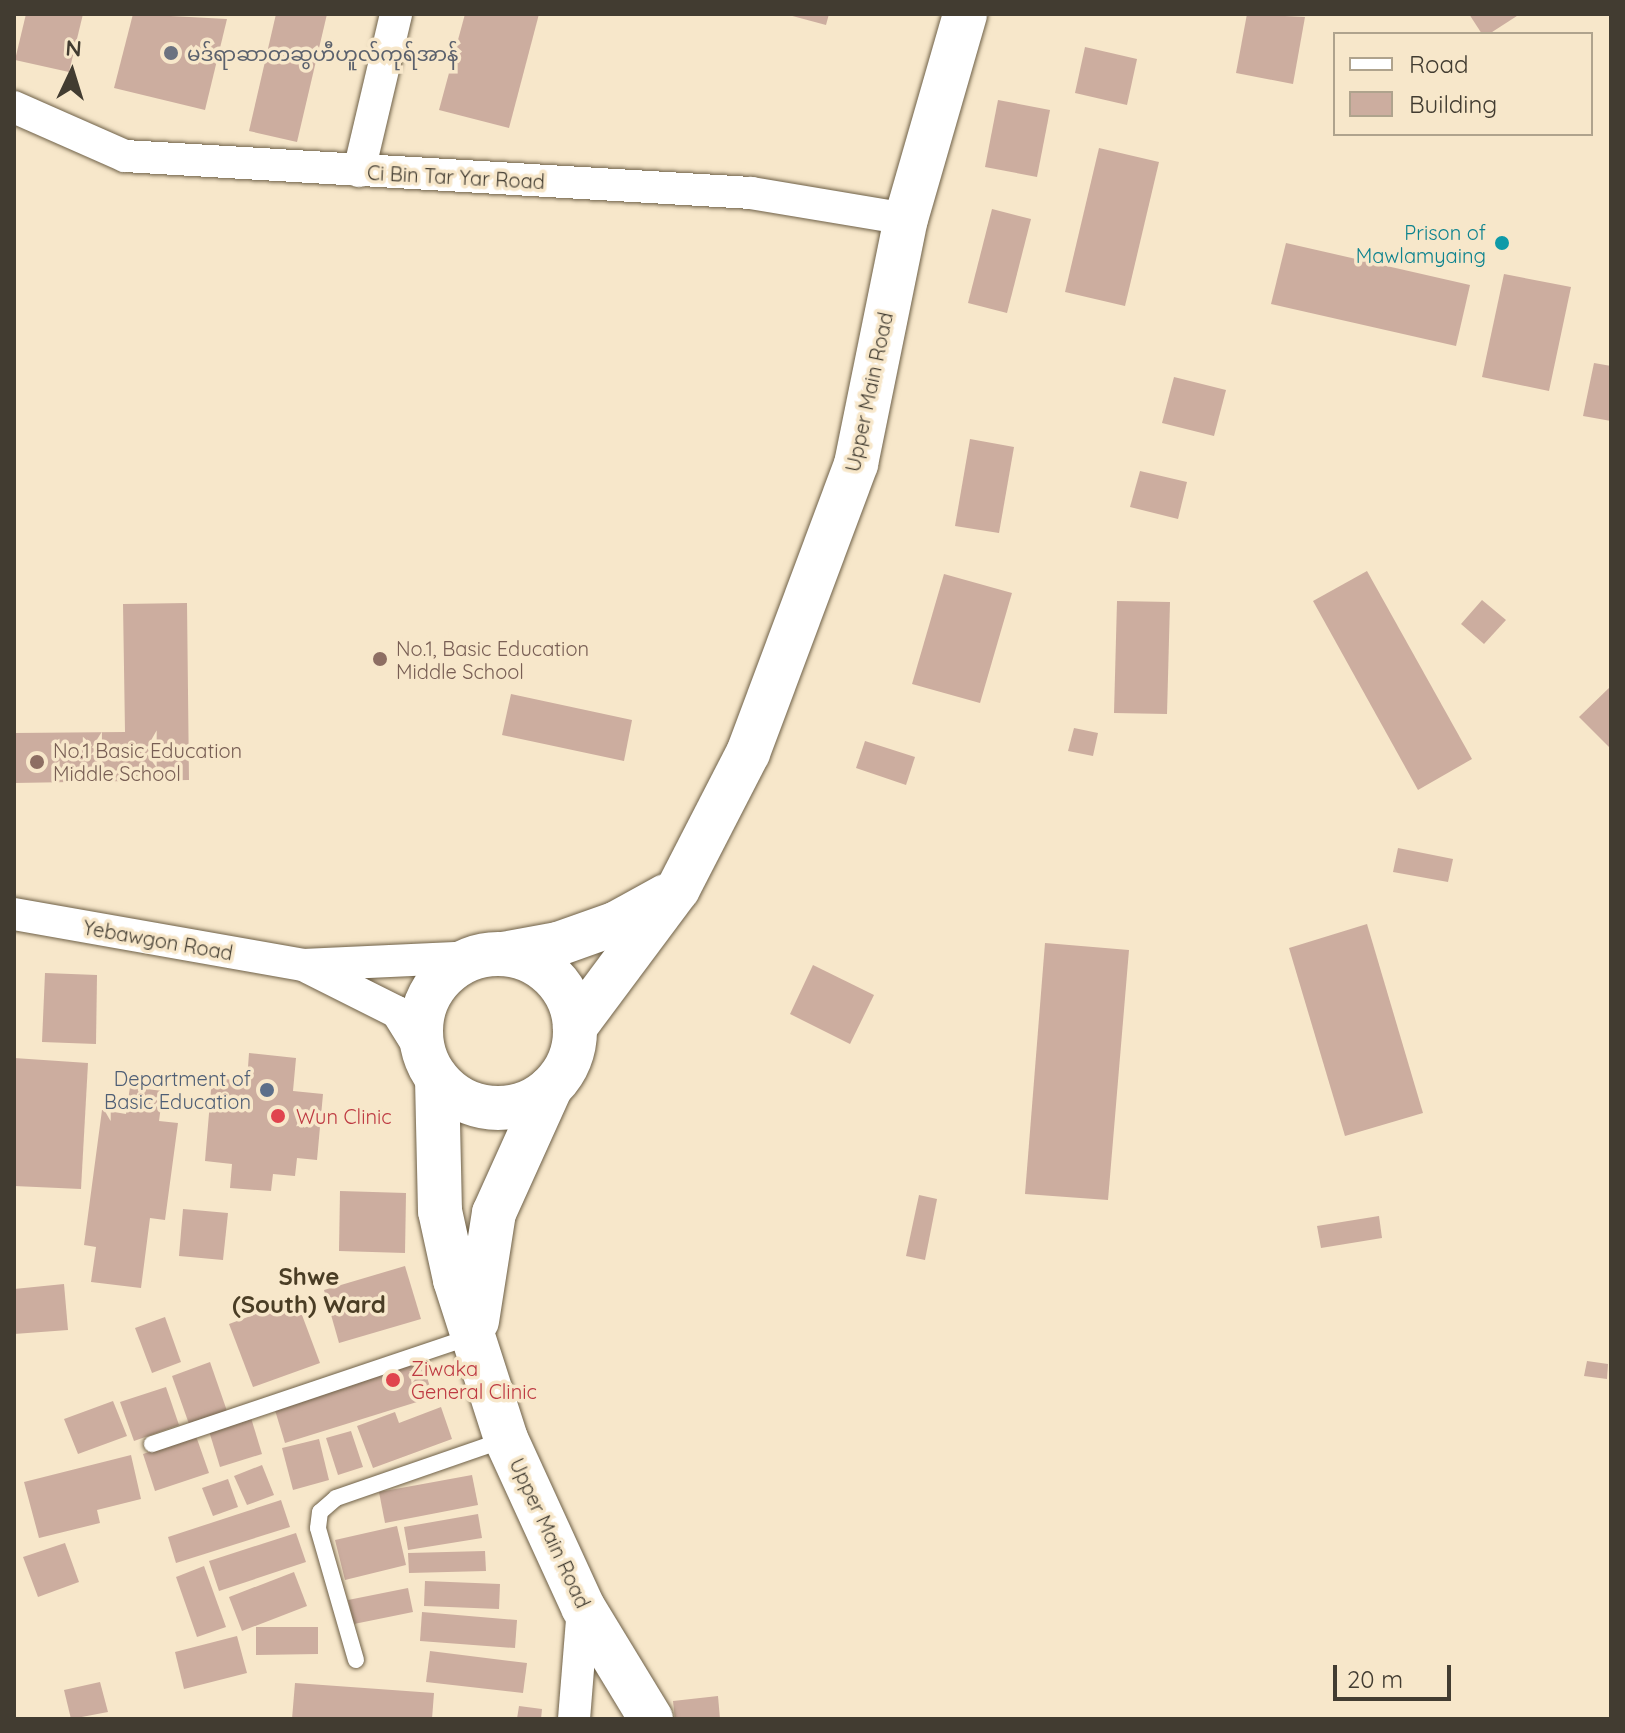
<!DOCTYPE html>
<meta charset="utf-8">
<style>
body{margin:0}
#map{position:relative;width:1625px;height:1733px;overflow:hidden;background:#f7e7ca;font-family:Quicksand,"Noto Sans Myanmar",sans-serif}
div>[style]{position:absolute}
.building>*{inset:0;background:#ccad9f}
.roads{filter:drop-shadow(0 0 2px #6e6047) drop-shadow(0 0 2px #6e6047)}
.service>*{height:16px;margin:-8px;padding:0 8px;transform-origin:8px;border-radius:8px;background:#fff}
.minor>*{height:32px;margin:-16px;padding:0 16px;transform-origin:16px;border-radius:16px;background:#fff}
.primary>*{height:44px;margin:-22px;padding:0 22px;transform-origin:22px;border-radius:22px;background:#fff}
.primary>.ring{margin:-22px;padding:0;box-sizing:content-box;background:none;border:44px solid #fff;border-radius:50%}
.dots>*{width:22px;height:22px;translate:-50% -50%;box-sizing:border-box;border:4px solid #f7e7ca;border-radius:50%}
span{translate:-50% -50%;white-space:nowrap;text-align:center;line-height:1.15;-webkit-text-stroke:7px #f7e7ca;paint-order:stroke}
.worship-label{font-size:20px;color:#5b616d}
.left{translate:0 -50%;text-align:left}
.street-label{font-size:20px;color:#423c31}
.culture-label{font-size:20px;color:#0d838f}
.right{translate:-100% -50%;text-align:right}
.education-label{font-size:20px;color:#785e54}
.service-label{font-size:20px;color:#4e5e75}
.health-label{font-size:20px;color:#be3a42}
.quarter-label{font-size:24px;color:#4a3d25;font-weight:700}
.frame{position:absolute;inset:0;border:16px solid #423c31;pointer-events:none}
.legend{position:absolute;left:1333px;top:32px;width:260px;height:104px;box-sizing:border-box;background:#f7e7ca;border:2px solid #afa38d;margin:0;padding:10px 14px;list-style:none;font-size:24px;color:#423c31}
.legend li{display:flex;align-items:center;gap:16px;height:40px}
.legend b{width:40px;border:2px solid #afa38d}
.north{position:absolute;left:32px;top:32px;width:80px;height:80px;-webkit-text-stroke:6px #f7e7ca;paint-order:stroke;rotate:4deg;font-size:22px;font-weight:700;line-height:32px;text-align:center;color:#423c31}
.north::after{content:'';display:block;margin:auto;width:28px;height:36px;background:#423c31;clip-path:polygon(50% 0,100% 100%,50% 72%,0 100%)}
.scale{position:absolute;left:1333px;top:1665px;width:118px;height:36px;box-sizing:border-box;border:4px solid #423c31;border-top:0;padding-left:10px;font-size:24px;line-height:28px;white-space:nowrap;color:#423c31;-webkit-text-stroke:6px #f7e7ca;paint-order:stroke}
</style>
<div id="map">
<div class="building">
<i style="clip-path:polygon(26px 14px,83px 14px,69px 72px,15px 60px)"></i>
<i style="clip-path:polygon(133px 14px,227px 19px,205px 110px,114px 88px)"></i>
<i style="clip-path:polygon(276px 14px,327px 14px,297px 142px,249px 131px)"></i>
<i style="clip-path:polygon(465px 14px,539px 14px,509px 128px,439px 110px)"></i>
<i style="clip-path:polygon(785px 14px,829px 14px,826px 25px)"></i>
<i style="clip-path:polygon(1247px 14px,1305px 17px,1293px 84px,1236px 73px)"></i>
<i style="clip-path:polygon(1469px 14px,1520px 14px,1489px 34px,1482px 34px)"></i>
<i style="clip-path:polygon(1085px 47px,1137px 59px,1127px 105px,1075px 93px)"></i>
<i style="clip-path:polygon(998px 100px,1050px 110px,1037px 177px,985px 167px)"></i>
<i style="clip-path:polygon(1099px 148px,1159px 162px,1125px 306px,1065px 292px)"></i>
<i style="clip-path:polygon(992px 209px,1031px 219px,1007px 313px,968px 303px)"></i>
<i style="clip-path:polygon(1286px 243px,1470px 285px,1456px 346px,1271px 304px)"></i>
<i style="clip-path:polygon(1504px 274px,1571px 287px,1549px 391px,1482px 377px)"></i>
<i style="clip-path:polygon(1594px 363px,1611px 366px,1611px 421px,1583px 416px)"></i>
<i style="clip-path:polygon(1174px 377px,1226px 390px,1214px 436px,1162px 423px)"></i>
<i style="clip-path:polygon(970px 439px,1014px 447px,999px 533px,955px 526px)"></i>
<i style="clip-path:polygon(1140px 471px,1187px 482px,1178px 519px,1130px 507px)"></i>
<i style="clip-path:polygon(1367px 571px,1472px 759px,1418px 790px,1313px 601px)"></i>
<i style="clip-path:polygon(944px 574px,1012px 593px,980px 703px,912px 684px)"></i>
<i style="clip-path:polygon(1482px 600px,1506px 620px,1484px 644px,1461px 624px)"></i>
<i style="clip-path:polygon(1117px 601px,1170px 602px,1167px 714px,1114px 713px)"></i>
<i style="clip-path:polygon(187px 603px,189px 780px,14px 783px,14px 733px,125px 732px,123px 604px)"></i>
<i style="clip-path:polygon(1611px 686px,1611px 749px,1579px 717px)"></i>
<i style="clip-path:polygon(511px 694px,632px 720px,624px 761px,502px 735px)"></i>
<i style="clip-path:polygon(1074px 728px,1098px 733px,1093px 756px,1068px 751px)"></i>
<i style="clip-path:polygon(865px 741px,915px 757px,906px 785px,856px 768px)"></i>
<i style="clip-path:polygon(1398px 848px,1453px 859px,1448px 882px,1393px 872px)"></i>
<i style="clip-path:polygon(1367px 924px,1423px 1113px,1345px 1136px,1289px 948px)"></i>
<i style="clip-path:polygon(1045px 943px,1129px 950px,1108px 1200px,1025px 1194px)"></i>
<i style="clip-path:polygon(813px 965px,874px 995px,850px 1044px,790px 1014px)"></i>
<i style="clip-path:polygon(45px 973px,97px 975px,96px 1044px,42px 1042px)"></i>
<i style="clip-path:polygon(249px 1053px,296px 1058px,293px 1091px,323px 1094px,317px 1160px,297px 1158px,295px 1176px,273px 1174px,271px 1191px,230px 1188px,232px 1164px,205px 1161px,212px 1078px,247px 1081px)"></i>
<i style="clip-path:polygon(14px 1058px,88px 1063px,81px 1189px,14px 1186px)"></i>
<i style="clip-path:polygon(130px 1087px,163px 1091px,159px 1121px,178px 1123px,165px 1220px,150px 1218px,141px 1288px,91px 1282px,96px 1247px,84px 1245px,102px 1110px,126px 1114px)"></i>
<i style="clip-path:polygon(340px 1191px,406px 1193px,405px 1253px,339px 1251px)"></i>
<i style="clip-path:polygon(919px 1195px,937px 1199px,925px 1260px,906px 1256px)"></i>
<i style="clip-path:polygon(183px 1209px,228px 1213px,223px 1260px,179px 1256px)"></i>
<i style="clip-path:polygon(1379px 1216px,1382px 1238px,1321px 1248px,1317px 1226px)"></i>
<i style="clip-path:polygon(405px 1266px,421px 1319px,339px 1343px,324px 1290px)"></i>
<i style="clip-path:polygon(64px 1284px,68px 1330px,14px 1334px,14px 1289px)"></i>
<i style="clip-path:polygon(296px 1299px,320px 1363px,253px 1387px,229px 1324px)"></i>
<i style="clip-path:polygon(165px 1317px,181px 1362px,152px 1373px,135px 1328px)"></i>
<i style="clip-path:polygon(422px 1361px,433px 1397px,285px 1443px,274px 1407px)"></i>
<i style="clip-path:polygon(1587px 1361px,1608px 1364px,1607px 1379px,1584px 1376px)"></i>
<i style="clip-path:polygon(210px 1362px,227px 1411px,189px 1424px,172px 1376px)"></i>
<i style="clip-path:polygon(166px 1387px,179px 1425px,134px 1441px,120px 1402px)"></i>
<i style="clip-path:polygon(113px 1401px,127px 1436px,78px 1454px,64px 1419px)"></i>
<i style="clip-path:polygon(441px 1407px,452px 1439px,373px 1468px,357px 1426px,395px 1412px,399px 1423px)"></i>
<i style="clip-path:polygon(251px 1418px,262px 1454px,220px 1467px,209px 1431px)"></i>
<i style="clip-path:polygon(351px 1431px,363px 1467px,338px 1475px,326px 1438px)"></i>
<i style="clip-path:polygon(196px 1436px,209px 1473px,155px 1491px,143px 1454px)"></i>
<i style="clip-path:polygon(319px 1439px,329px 1480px,293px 1490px,282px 1448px)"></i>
<i style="clip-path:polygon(131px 1455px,141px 1499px,97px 1510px,100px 1523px,39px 1538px,24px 1482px)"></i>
<i style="clip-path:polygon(262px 1465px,274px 1495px,247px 1505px,234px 1476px)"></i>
<i style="clip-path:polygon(472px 1475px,478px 1505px,385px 1523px,379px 1492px)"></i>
<i style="clip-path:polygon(228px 1479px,238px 1507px,213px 1516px,202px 1488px)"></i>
<i style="clip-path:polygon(281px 1500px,290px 1527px,176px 1563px,168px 1537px)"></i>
<i style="clip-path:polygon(478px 1514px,482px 1538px,408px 1550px,404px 1527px)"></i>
<i style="clip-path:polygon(397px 1526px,406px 1565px,345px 1580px,335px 1540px)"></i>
<i style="clip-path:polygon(296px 1533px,306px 1562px,219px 1591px,209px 1561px)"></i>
<i style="clip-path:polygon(65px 1543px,79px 1582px,38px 1597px,23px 1557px)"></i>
<i style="clip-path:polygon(485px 1551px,486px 1571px,409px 1573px,408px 1553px)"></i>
<i style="clip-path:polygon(204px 1566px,226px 1627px,197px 1637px,176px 1577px)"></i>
<i style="clip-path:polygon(294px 1572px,307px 1606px,242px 1631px,229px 1597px)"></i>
<i style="clip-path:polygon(425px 1581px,500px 1584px,499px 1609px,424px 1606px)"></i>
<i style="clip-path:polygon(408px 1588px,413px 1612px,354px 1624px,348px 1600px)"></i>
<i style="clip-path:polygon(422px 1612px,517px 1620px,515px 1648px,420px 1641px)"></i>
<i style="clip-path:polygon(256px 1627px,318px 1627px,318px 1654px,256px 1655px)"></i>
<i style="clip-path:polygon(237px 1636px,247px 1673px,184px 1689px,175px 1652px)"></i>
<i style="clip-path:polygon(430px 1651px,527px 1663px,523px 1693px,426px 1682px)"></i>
<i style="clip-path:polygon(100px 1682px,108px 1712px,71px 1719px,64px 1690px)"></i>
<i style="clip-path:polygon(295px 1683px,434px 1693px,432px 1719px,292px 1719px)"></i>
<i style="clip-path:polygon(718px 1696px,720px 1719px,675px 1719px,673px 1701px)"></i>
<i style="clip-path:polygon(519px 1706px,542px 1709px,541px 1719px,517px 1719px)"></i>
</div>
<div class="roads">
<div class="service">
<i style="left:152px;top:1444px;width:339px;rotate:-18.6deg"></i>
<i style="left:356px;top:1660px;width:137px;rotate:-106.1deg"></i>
<i style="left:318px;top:1528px;width:16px;rotate:-83deg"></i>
<i style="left:320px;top:1512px;width:21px;rotate:-41deg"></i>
<i style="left:336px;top:1498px;width:180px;rotate:-19.1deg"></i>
</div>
<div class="minor">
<i style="left:14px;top:107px;width:121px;rotate:23.8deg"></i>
<i style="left:125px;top:156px;width:627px;rotate:3.38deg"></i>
<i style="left:751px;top:193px;width:157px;rotate:9.5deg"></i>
<i style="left:359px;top:171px;width:161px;rotate:-76.7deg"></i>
<i style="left:14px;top:914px;width:293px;rotate:10deg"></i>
<i style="left:303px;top:965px;width:174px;rotate:-2.6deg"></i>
<i style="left:309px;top:968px;width:98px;rotate:26.6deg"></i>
<i style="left:397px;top:1012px;width:53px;rotate:58.1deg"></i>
<i style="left:574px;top:1719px;width:112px;rotate:-85.4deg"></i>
</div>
<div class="primary">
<i style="left:503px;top:954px;width:56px;rotate:-10.3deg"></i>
<i style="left:558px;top:944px;width:63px;rotate:-19.6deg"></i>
<i style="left:617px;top:923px;width:56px;rotate:-28.9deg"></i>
<i class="ring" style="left:421px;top:954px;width:110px;height:110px"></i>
<i style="left:575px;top:1027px;width:172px;rotate:-53.3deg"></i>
<i style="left:678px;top:889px;width:153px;rotate:-62.8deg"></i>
<i style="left:748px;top:753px;width:309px;rotate:-69.5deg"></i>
<i style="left:856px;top:464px;width:250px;rotate:-78.5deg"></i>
<i style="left:906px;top:219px;width:213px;rotate:-73.9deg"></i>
<i style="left:437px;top:1079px;width:132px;rotate:88.7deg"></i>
<i style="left:440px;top:1211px;width:71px;rotate:77.7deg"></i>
<i style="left:455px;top:1280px;width:167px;rotate:72.2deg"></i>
<i style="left:506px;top:1439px;width:185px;rotate:65.4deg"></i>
<i style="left:583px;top:1607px;width:131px;rotate:58.7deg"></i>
<i style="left:477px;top:1321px;width:109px;rotate:-81.1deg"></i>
<i style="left:494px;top:1213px;width:138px;rotate:-65.7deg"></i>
</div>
</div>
<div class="dots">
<i style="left:171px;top:53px;background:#6b7280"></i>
<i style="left:1502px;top:243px;background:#0f9aa8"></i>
<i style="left:380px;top:659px;background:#8d6e63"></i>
<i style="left:37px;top:762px;background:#8d6e63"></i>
<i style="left:267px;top:1090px;background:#5c6f8a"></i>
<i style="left:278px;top:1116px;background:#e0444e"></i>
<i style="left:393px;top:1380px;background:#e0444e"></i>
</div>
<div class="worship-label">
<span class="left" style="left:187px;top:53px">မဒ်ရာဆာတဆွဟီဟူလ်ကုရ်အာန်</span>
</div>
<div class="street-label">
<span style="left:456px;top:177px;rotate:3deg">Ci Bin Tar Yar Road</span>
<span style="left:869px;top:392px;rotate:-78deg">Upper Main Road</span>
<span style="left:158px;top:940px;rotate:10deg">Yebawgon Road</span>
<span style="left:550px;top:1533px;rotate:65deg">Upper Main Road</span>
</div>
<div class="culture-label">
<span class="right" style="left:1486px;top:244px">Prison of<br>Mawlamyaing</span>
</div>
<div class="education-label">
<span class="left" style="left:396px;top:660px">No.1, Basic Education<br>Middle School</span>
<span class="left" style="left:53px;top:762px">No.1 Basic Education<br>Middle School</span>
</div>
<div class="service-label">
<span class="right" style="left:251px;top:1090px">Department of<br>Basic Education</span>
</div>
<div class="health-label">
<span class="left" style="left:296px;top:1116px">Wun Clinic</span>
<span class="left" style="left:411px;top:1380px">Ziwaka<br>General Clinic</span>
</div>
<div class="quarter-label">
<span style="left:309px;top:1291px">Shwe<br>(South) Ward</span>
</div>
<div class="frame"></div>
<ul class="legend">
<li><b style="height:10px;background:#fff"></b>Road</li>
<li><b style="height:22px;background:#ccad9f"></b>Building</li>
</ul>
<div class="north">N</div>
<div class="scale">20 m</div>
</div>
